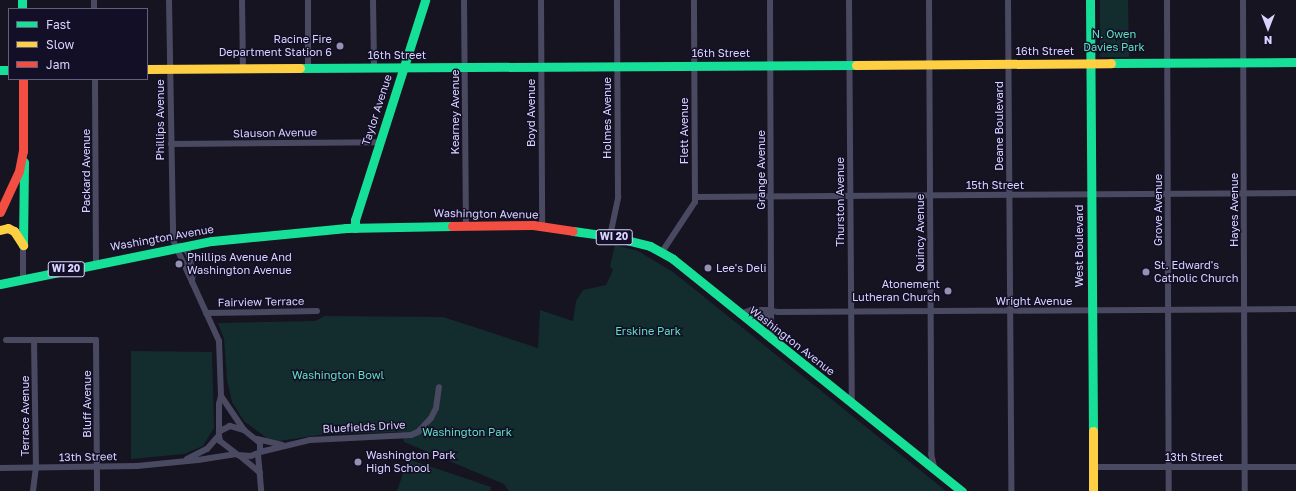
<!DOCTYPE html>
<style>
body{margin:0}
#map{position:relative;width:1296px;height:491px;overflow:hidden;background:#161421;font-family:"Golos Text",sans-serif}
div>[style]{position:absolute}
.green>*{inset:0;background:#132c2d}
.street>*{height:6px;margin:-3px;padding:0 3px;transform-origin:3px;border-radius:3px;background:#4a4962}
.fast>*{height:9px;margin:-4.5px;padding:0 4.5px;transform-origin:4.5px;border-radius:4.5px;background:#16e098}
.slow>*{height:9px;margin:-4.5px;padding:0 4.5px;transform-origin:4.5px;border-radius:4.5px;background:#ffcf43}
.jam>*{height:9px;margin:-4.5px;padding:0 4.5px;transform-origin:4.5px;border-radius:4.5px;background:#f24e42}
.dots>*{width:11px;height:11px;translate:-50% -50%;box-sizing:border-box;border:2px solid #130f26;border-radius:50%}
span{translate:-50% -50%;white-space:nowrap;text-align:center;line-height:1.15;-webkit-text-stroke:3px #130f26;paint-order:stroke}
.shield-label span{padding:1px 3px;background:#130f26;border:1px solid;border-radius:3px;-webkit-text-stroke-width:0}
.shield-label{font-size:10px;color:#d9d4ff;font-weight:700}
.park-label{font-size:11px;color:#5fe0c0}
.poi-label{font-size:11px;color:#d9d4ff}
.right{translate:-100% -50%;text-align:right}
.left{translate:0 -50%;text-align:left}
.street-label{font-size:11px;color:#d9d4ff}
.legend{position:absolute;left:8px;top:8px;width:140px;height:72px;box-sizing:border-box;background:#130f26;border:1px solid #625e7d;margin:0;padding:5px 7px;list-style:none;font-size:12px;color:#d9d4ff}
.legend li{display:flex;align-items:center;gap:8px;height:20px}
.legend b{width:20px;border:1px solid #625e7d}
.north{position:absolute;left:1248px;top:8px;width:40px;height:40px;-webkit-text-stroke:3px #130f26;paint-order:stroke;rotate:180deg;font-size:11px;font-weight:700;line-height:16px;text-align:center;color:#d9d4ff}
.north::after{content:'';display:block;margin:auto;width:14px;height:18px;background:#d9d4ff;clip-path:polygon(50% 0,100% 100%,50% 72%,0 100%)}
</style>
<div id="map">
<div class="green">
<i style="clip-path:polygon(1100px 0,1128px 0,1129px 57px,1100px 57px)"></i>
<i style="clip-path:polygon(615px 245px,638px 251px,673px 272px,946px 491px,509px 491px,504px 484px,404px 442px,402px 432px,326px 434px,272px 442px,244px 421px,232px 402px,227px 380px,224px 339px,218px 323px,315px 321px,325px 316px,443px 317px,538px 348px,540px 310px,573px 321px,576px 301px,583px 290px,606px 285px,613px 270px,610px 266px)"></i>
<i style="clip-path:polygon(131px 351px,212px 352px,214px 428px,203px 446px,184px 454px,131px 459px)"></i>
<i style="clip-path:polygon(408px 459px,491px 487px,490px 491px,397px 491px)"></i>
</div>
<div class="street">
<i style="left:94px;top:0;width:9px;rotate:90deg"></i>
<i style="left:169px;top:0;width:240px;rotate:89deg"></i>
<i style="left:173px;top:240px;width:111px;rotate:65.5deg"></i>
<i style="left:219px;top:341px;width:55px;rotate:87.9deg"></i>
<i style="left:221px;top:396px;width:8px;rotate:104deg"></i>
<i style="left:219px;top:404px;width:31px;rotate:90deg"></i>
<i style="left:219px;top:435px;width:6px;rotate:81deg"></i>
<i style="left:220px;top:441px;width:23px;rotate:38deg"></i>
<i style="left:238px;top:455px;width:13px;rotate:4deg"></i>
<i style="left:251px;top:456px;width:10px;rotate:-24deg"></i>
<i style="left:260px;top:452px;width:9px;rotate:-90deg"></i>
<i style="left:260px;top:443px;width:21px;rotate:-141deg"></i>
<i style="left:244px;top:430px;width:15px;rotate:-164deg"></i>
<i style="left:230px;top:426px;width:11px;rotate:153deg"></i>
<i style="left:242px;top:0;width:68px;rotate:89.2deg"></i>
<i style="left:308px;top:0;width:68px;rotate:90deg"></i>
<i style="left:373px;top:0;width:67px;rotate:89.1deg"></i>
<i style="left:464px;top:0;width:225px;rotate:89.5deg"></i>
<i style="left:541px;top:0;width:226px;rotate:89.7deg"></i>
<i style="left:770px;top:0;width:340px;rotate:89.8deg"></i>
<i style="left:849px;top:0;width:403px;rotate:89.6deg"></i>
<i style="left:929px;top:0;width:454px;rotate:89.7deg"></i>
<i style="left:931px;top:454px;width:12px;rotate:76deg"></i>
<i style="left:1008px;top:0;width:491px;rotate:89.6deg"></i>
<i style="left:1167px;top:0;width:491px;rotate:89.8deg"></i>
<i style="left:1243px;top:0;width:491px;rotate:89.8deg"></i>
<i style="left:95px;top:79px;width:184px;rotate:89.7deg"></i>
<i style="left:171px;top:144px;width:209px;rotate:-0.5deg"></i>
<i style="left:695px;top:197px;width:601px;rotate:-0.38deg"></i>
<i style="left:610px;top:236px;width:40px;rotate:-78deg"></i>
<i style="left:618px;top:197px;width:197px;rotate:-90.3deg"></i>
<i style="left:23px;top:245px;width:34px;rotate:90deg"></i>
<i style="left:180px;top:246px;width:10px;rotate:37deg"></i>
<i style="left:188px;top:252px;width:21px;rotate:76deg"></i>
<i style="left:193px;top:272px;width:10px;rotate:96deg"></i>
<i style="left:662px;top:252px;width:60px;rotate:-56.6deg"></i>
<i style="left:695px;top:202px;width:202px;rotate:-90.3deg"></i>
<i style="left:206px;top:313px;width:111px;rotate:-1deg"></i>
<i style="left:739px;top:314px;width:13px;rotate:-18deg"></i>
<i style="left:751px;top:310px;width:15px"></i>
<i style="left:766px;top:310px;width:12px;rotate:9deg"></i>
<i style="left:778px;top:312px;width:518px;rotate:-0.33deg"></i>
<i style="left:743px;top:315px;width:24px;rotate:2deg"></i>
<i style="left:767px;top:316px;width:6px;rotate:-39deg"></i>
<i style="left:6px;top:340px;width:90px"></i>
<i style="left:96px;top:340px;width:151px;rotate:89.6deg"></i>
<i style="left:221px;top:396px;width:41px;rotate:55.9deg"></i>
<i style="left:257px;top:439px;width:26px;rotate:13deg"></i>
<i style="left:260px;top:452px;width:51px;rotate:-13.5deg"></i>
<i style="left:310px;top:440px;width:101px;rotate:-2.8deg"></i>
<i style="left:411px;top:435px;width:8px;rotate:-23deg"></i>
<i style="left:418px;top:432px;width:19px;rotate:-47deg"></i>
<i style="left:431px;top:418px;width:11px;rotate:-63deg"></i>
<i style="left:436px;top:408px;width:21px;rotate:-82deg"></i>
<i style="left:258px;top:454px;width:37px;rotate:85deg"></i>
<i style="left:240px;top:456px;width:26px;rotate:40deg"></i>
<i style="left:187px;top:459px;width:22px;rotate:-27deg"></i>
<i style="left:207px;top:449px;width:18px;rotate:-49deg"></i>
<i style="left:1093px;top:467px;width:203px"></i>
<i style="left:0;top:468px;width:137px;rotate:-0.8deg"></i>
<i style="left:137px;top:466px;width:61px;rotate:-5.6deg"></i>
<i style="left:198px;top:460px;width:37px;rotate:-9deg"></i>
<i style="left:33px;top:491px;width:23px;rotate:-83deg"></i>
<i style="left:36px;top:468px;width:128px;rotate:-90.9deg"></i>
</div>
<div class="fast">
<i style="left:22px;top:0;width:9px;rotate:90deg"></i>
<i style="left:1090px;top:0;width:431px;rotate:89.6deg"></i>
<i style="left:1111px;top:63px;width:185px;rotate:-0.3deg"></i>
<i style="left:300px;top:68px;width:556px;rotate:-0.31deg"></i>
<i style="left:0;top:70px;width:9px"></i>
<i style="left:355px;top:228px;width:8px;rotate:-90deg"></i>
<i style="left:355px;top:220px;width:231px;rotate:-72.3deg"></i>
<i style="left:573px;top:231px;width:37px;rotate:8deg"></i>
<i style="left:610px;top:236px;width:41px;rotate:14deg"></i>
<i style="left:650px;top:246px;width:26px;rotate:29deg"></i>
<i style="left:673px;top:259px;width:371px;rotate:38.8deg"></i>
<i style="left:23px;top:245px;width:83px;rotate:-89.3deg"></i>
<i style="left:0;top:284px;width:216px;rotate:-11.5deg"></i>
<i style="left:212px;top:241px;width:135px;rotate:-5.5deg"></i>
<i style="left:346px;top:228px;width:106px;rotate:-1.1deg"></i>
</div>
<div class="slow">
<i style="left:856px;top:65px;width:255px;rotate:-0.4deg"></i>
<i style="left:147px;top:69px;width:153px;rotate:-0.4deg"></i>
<i style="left:0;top:230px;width:8px;rotate:-14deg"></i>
<i style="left:8px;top:228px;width:7px;rotate:27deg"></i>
<i style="left:14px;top:231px;width:17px;rotate:57deg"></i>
<i style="left:1093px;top:431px;width:60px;rotate:90deg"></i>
</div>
<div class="jam">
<i style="left:0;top:212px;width:45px;rotate:-65.1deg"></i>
<i style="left:19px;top:171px;width:20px;rotate:-79deg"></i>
<i style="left:23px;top:151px;width:72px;rotate:-90deg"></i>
<i style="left:452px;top:226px;width:81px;rotate:-0.7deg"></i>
<i style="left:533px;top:225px;width:40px;rotate:8.5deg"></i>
</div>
<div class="dots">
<i style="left:340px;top:46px;background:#9591b1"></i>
<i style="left:179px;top:264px;background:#9591b1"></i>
<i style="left:708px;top:268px;background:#9591b1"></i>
<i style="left:1146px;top:272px;background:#9591b1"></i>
<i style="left:948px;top:291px;background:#9591b1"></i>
<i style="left:358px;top:462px;background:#9591b1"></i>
</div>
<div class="shield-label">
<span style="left:614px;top:237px">WI 20</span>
<span style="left:66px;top:269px">WI 20</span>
</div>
<div class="park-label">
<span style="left:1114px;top:41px">N. Owen<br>Davies Park</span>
<span style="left:648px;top:331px">Erskine Park</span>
<span style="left:338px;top:375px">Washington Bowl</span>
<span style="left:467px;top:432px">Washington Park</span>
</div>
<div class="poi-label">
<span class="right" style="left:332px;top:46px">Racine Fire<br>Department Station 6</span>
<span class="left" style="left:187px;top:264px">Phillips Avenue And<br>Washington Avenue</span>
<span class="left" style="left:1154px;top:272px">St. Edward's<br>Catholic Church</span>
<span class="left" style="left:716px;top:268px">Lee's Deli</span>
<span class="right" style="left:940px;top:291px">Atonement<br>Lutheran Church</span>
<span class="left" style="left:366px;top:462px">Washington Park<br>High School</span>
</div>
<div class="street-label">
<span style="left:1045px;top:51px">16th Street</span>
<span style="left:721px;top:53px">16th Street</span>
<span style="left:397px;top:55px">16th Street</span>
<span style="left:377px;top:110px;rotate:-72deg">Taylor Avenue</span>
<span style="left:455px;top:112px;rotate:-90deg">Kearney Avenue</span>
<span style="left:531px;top:113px;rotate:-90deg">Boyd Avenue</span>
<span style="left:607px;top:118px;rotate:-90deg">Holmes Avenue</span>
<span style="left:160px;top:120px;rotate:-90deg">Phillips Avenue</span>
<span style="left:999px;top:126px;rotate:-90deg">Deane Boulevard</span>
<span style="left:684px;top:131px;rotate:-90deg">Flett Avenue</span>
<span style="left:275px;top:133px;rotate:-1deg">Slauson Avenue</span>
<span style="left:761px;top:170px;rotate:-90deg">Grange Avenue</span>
<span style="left:86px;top:171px;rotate:-90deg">Packard Avenue</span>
<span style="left:995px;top:185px">15th Street</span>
<span style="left:840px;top:202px;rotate:-90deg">Thurston Avenue</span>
<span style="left:1158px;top:210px;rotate:-90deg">Grove Avenue</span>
<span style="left:1234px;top:210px;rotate:-90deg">Hayes Avenue</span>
<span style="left:486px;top:214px;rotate:1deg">Washington Avenue</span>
<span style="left:920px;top:233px;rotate:-90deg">Quincy Avenue</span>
<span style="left:162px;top:238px;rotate:-10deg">Washington Avenue</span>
<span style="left:1079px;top:246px;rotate:-90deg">West Boulevard</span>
<span style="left:1034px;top:301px">Wright Avenue</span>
<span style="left:261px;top:302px;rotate:-1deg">Fairview Terrace</span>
<span style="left:792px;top:341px;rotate:38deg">Washington Avenue</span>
<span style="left:87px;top:404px;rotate:-90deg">Bluff Avenue</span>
<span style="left:25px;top:416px;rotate:-90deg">Terrace Avenue</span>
<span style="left:364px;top:427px;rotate:-3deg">Bluefields Drive</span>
<span style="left:88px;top:457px;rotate:-1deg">13th Street</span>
<span style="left:1194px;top:457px">13th Street</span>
</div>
<ul class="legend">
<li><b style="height:5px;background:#16e098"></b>Fast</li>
<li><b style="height:5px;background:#ffcf43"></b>Slow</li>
<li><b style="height:5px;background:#f24e42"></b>Jam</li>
</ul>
<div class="north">N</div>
</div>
